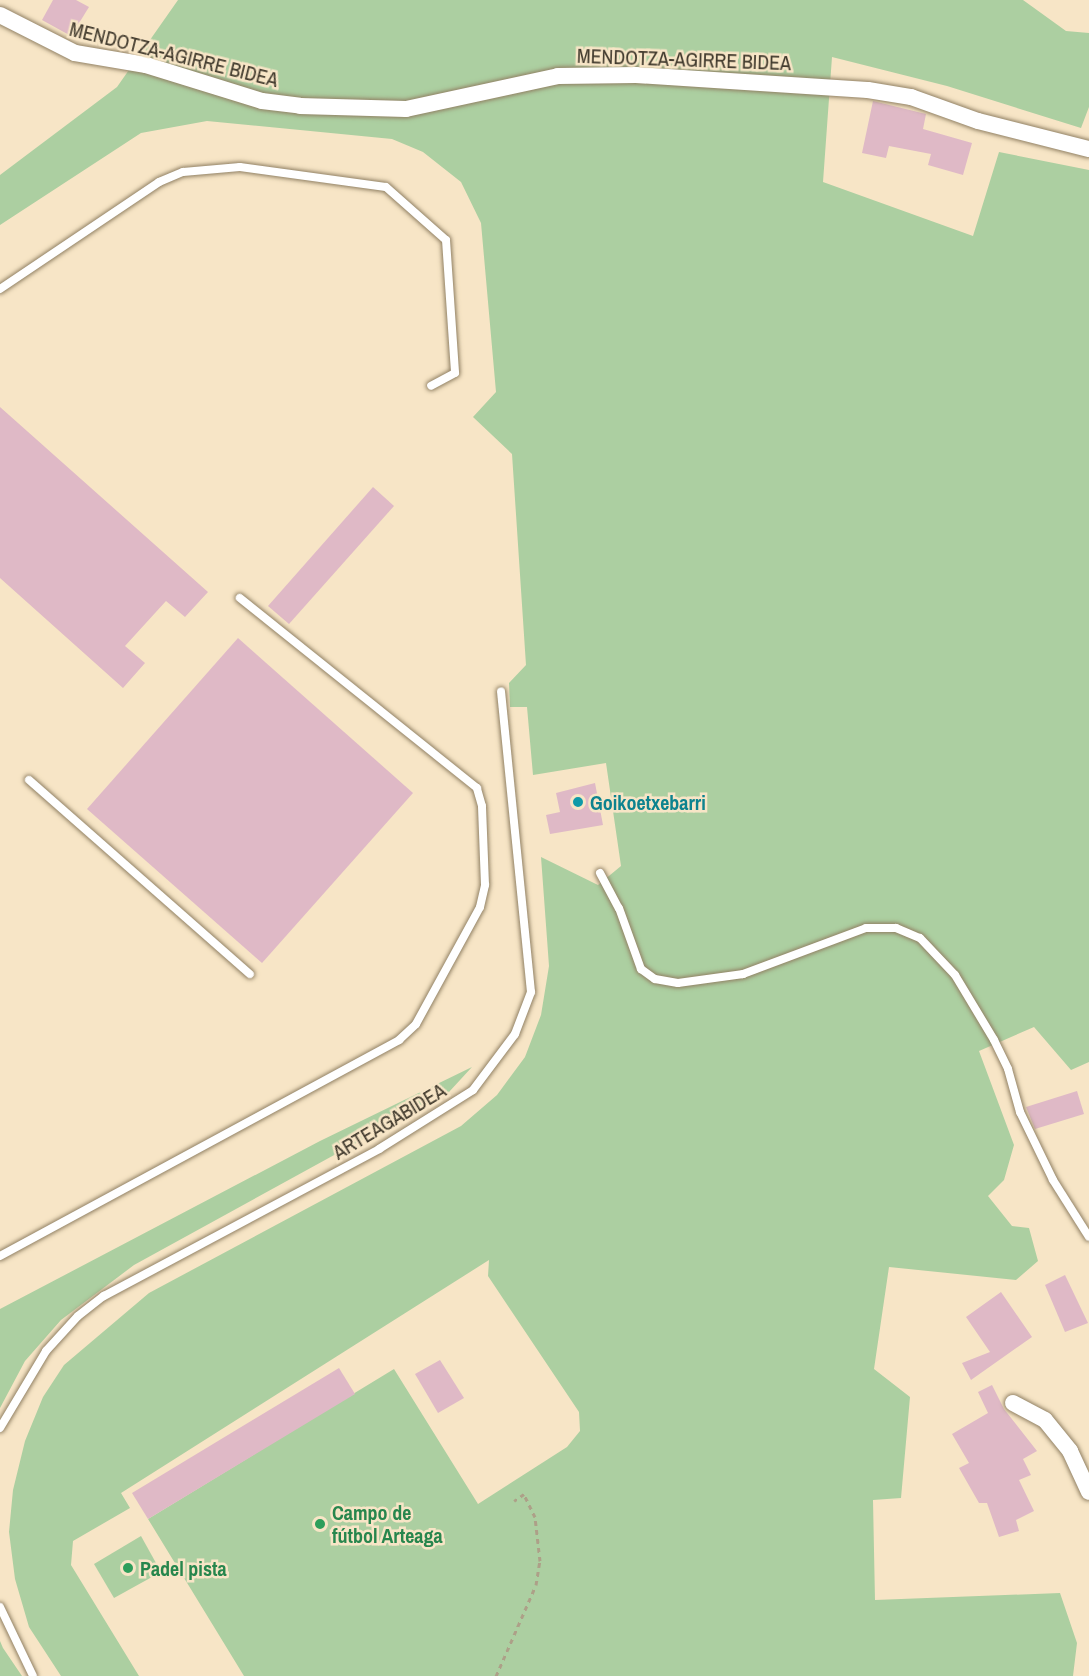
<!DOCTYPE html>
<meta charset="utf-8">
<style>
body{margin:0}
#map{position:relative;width:1089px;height:1676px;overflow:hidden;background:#f7e5c6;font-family:"Archivo Narrow",sans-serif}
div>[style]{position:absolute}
.green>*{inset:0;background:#accfa1}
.building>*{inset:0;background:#dfb9c6}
.path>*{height:3px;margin-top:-1.5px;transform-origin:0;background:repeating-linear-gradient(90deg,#ada088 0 4.5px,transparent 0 9px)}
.roads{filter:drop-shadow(0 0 2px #918164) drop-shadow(0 0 2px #918164)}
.lane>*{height:8px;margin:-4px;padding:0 4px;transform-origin:4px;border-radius:4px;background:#fff}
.street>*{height:16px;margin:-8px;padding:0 8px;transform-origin:8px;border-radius:8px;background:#fff}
.dots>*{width:16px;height:16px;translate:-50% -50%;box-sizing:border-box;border:3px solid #f7e5c6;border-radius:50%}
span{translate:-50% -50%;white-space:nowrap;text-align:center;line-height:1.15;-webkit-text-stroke:5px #f7e5c6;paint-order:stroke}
.street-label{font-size:20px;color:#413a2d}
.culture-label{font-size:20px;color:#0d838f;font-weight:700}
.left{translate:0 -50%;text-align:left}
.leisure-label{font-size:20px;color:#27864d;font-weight:700}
</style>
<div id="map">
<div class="green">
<i style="clip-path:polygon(178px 0,1023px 0,1066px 31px,1089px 33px,1089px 107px,1081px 128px,947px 86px,832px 57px,823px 182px,973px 236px,999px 152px,1089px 170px,1089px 1062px,1071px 1070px,1034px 1027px,979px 1051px,1014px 1145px,1004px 1180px,988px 1196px,1012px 1226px,1029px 1228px,1038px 1261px,1016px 1280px,889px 1267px,874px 1369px,910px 1397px,901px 1498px,873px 1500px,875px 1600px,1060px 1593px,1077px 1643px,1073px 1676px,244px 1676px,148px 1519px,394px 1369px,478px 1504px,567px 1447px,580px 1431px,579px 1412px,488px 1276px,489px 1260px,121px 1493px,130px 1508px,73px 1541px,71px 1565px,139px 1676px,61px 1676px,29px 1627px,15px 1579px,9px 1532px,13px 1490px,25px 1441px,43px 1397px,64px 1365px,149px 1293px,461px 1126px,497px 1095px,525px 1057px,541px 1015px,549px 966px,541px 857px,598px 885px,621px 866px,606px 763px,533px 775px,527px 707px,510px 707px,509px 683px,526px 665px,512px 454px,473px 417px,496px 392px,481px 223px,461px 182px,423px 152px,392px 139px,207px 121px,141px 133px,0 225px,0 175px,117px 87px)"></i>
<i style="clip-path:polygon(472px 1067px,449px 1092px,134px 1265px,61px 1320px,25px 1361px,0 1408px,0 1309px,320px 1141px)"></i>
<i style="clip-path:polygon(141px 1536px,161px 1572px,114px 1598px,94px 1564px)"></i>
<i style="clip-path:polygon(0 1641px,3px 1648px,22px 1676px,0 1676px)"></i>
</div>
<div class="building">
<i style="clip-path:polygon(53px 0,76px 0,89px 7px,71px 36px,42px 20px)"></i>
<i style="clip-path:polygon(873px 101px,926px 114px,923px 129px,972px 143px,963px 175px,928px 165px,931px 154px,889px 146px,886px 158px,862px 153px)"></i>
<i style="clip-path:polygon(0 407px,208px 592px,185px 617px,166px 601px,125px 646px,145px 663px,123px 688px,0 578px)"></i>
<i style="clip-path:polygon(373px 487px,394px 506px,289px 624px,268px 606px)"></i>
<i style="clip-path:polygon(238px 638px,413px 793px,262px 963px,87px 809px)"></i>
<i style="clip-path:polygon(595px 783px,603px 825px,550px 834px,546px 815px,560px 812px,556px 793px)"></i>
<i style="clip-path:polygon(1077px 1091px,1084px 1114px,1035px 1129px,1026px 1107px)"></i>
<i style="clip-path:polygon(1065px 1275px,1088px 1323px,1065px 1332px,1045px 1285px)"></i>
<i style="clip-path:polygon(1001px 1292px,1032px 1337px,971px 1380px,962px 1363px,990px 1352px,966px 1317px)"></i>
<i style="clip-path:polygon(440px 1360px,464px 1398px,438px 1413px,415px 1374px)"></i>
<i style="clip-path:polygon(339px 1368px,355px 1394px,148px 1519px,132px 1493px)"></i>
<i style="clip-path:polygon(992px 1385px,1004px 1409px,1037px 1451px,1023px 1459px,1031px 1475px,1019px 1480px,1034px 1511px,1016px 1520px,1019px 1531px,999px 1537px,987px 1503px,979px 1503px,959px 1468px,969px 1463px,952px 1434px,988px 1413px,978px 1392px)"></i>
</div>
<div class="path">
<i style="left:496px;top:1676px;width:99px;rotate:-66.3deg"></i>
<i style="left:536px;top:1585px;width:24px;rotate:-81deg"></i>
<i style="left:540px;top:1561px;width:44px;rotate:-96.5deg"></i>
<i style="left:535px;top:1517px;width:25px;rotate:-116deg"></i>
<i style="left:524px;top:1494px;width:12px;rotate:145deg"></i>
</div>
<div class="roads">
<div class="lane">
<i style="left:0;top:289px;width:192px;rotate:-33.9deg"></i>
<i style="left:159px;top:182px;width:26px;rotate:-23deg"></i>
<i style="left:183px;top:172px;width:57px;rotate:-5deg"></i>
<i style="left:240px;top:167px;width:147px;rotate:7.8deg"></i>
<i style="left:386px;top:187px;width:80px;rotate:41.5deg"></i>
<i style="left:446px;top:240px;width:133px;rotate:86.1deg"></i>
<i style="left:455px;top:373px;width:27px;rotate:152deg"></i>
<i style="left:29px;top:780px;width:294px;rotate:41.3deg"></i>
<i style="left:600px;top:873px;width:40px;rotate:62deg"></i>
<i style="left:619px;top:908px;width:65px;rotate:70.2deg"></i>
<i style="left:641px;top:969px;width:17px;rotate:36deg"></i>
<i style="left:655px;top:979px;width:23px;rotate:10deg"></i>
<i style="left:678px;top:983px;width:66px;rotate:-7.9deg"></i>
<i style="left:743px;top:974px;width:131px;rotate:-20.5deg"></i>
<i style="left:866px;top:928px;width:30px"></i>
<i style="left:896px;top:928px;width:26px;rotate:23deg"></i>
<i style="left:920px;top:938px;width:51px;rotate:46.6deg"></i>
<i style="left:955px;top:975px;width:76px;rotate:59deg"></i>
<i style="left:994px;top:1040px;width:32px;rotate:64deg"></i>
<i style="left:1008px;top:1069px;width:45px;rotate:74.4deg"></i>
<i style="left:1020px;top:1112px;width:76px;rotate:64.1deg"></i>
<i style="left:1053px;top:1180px;width:67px;rotate:57.7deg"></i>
<i style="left:0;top:1256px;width:454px;rotate:-28.4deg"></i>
<i style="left:399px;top:1040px;width:23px;rotate:-43deg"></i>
<i style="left:416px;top:1024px;width:133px;rotate:-61.3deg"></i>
<i style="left:480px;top:907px;width:23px;rotate:-77deg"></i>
<i style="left:485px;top:885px;width:79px;rotate:-92.2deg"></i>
<i style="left:482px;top:806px;width:19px;rotate:-106deg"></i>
<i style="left:477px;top:788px;width:304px;rotate:-141.3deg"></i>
<i style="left:0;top:1428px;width:90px;rotate:-59.1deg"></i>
<i style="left:46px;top:1351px;width:47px;rotate:-47.6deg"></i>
<i style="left:78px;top:1316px;width:33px;rotate:-38deg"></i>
<i style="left:104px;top:1296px;width:312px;rotate:-28.1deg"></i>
<i style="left:379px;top:1149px;width:111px;rotate:-32.1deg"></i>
<i style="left:473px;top:1090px;width:70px;rotate:-53.1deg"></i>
<i style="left:515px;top:1034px;width:45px;rotate:-69.1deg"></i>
<i style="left:531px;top:992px;width:302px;rotate:-95.7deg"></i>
<i style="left:0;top:1607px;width:76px;rotate:64.4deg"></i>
</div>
<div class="street">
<i style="left:0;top:15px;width:84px;rotate:26.9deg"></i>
<i style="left:75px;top:53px;width:72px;rotate:9.6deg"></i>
<i style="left:146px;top:65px;width:121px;rotate:17.2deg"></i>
<i style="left:262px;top:101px;width:38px;rotate:7deg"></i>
<i style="left:300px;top:106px;width:106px;rotate:1.6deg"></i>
<i style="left:406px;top:109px;width:156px;rotate:-12.2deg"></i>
<i style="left:558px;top:76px;width:78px;rotate:-0.7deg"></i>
<i style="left:636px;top:75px;width:232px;rotate:3.7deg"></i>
<i style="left:868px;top:90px;width:44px;rotate:9.2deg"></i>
<i style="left:911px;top:97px;width:71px;rotate:19.7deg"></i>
<i style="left:978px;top:121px;width:114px;rotate:14.2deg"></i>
<i style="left:1013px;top:1403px;width:36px;rotate:28deg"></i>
<i style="left:1045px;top:1420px;width:40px;rotate:51deg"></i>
<i style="left:1070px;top:1451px;width:45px;rotate:65.1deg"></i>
</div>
</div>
<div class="dots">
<i style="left:578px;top:802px;background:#0f9aa8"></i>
<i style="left:320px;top:1524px;background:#2e9e5b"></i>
<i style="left:128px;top:1568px;background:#2e9e5b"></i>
</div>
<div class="street-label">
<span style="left:174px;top:54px;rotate:14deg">MENDOTZA-AGIRRE BIDEA</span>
<span style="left:684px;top:59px;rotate:2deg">MENDOTZA-AGIRRE BIDEA</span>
<span style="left:389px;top:1121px;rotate:-31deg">ARTEAGABIDEA</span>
</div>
<div class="culture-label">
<span class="left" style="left:590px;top:802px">Goikoetxebarri</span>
</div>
<div class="leisure-label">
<span class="left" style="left:332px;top:1524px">Campo de<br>fútbol Arteaga</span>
<span class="left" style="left:140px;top:1568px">Padel pista</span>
</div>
</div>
